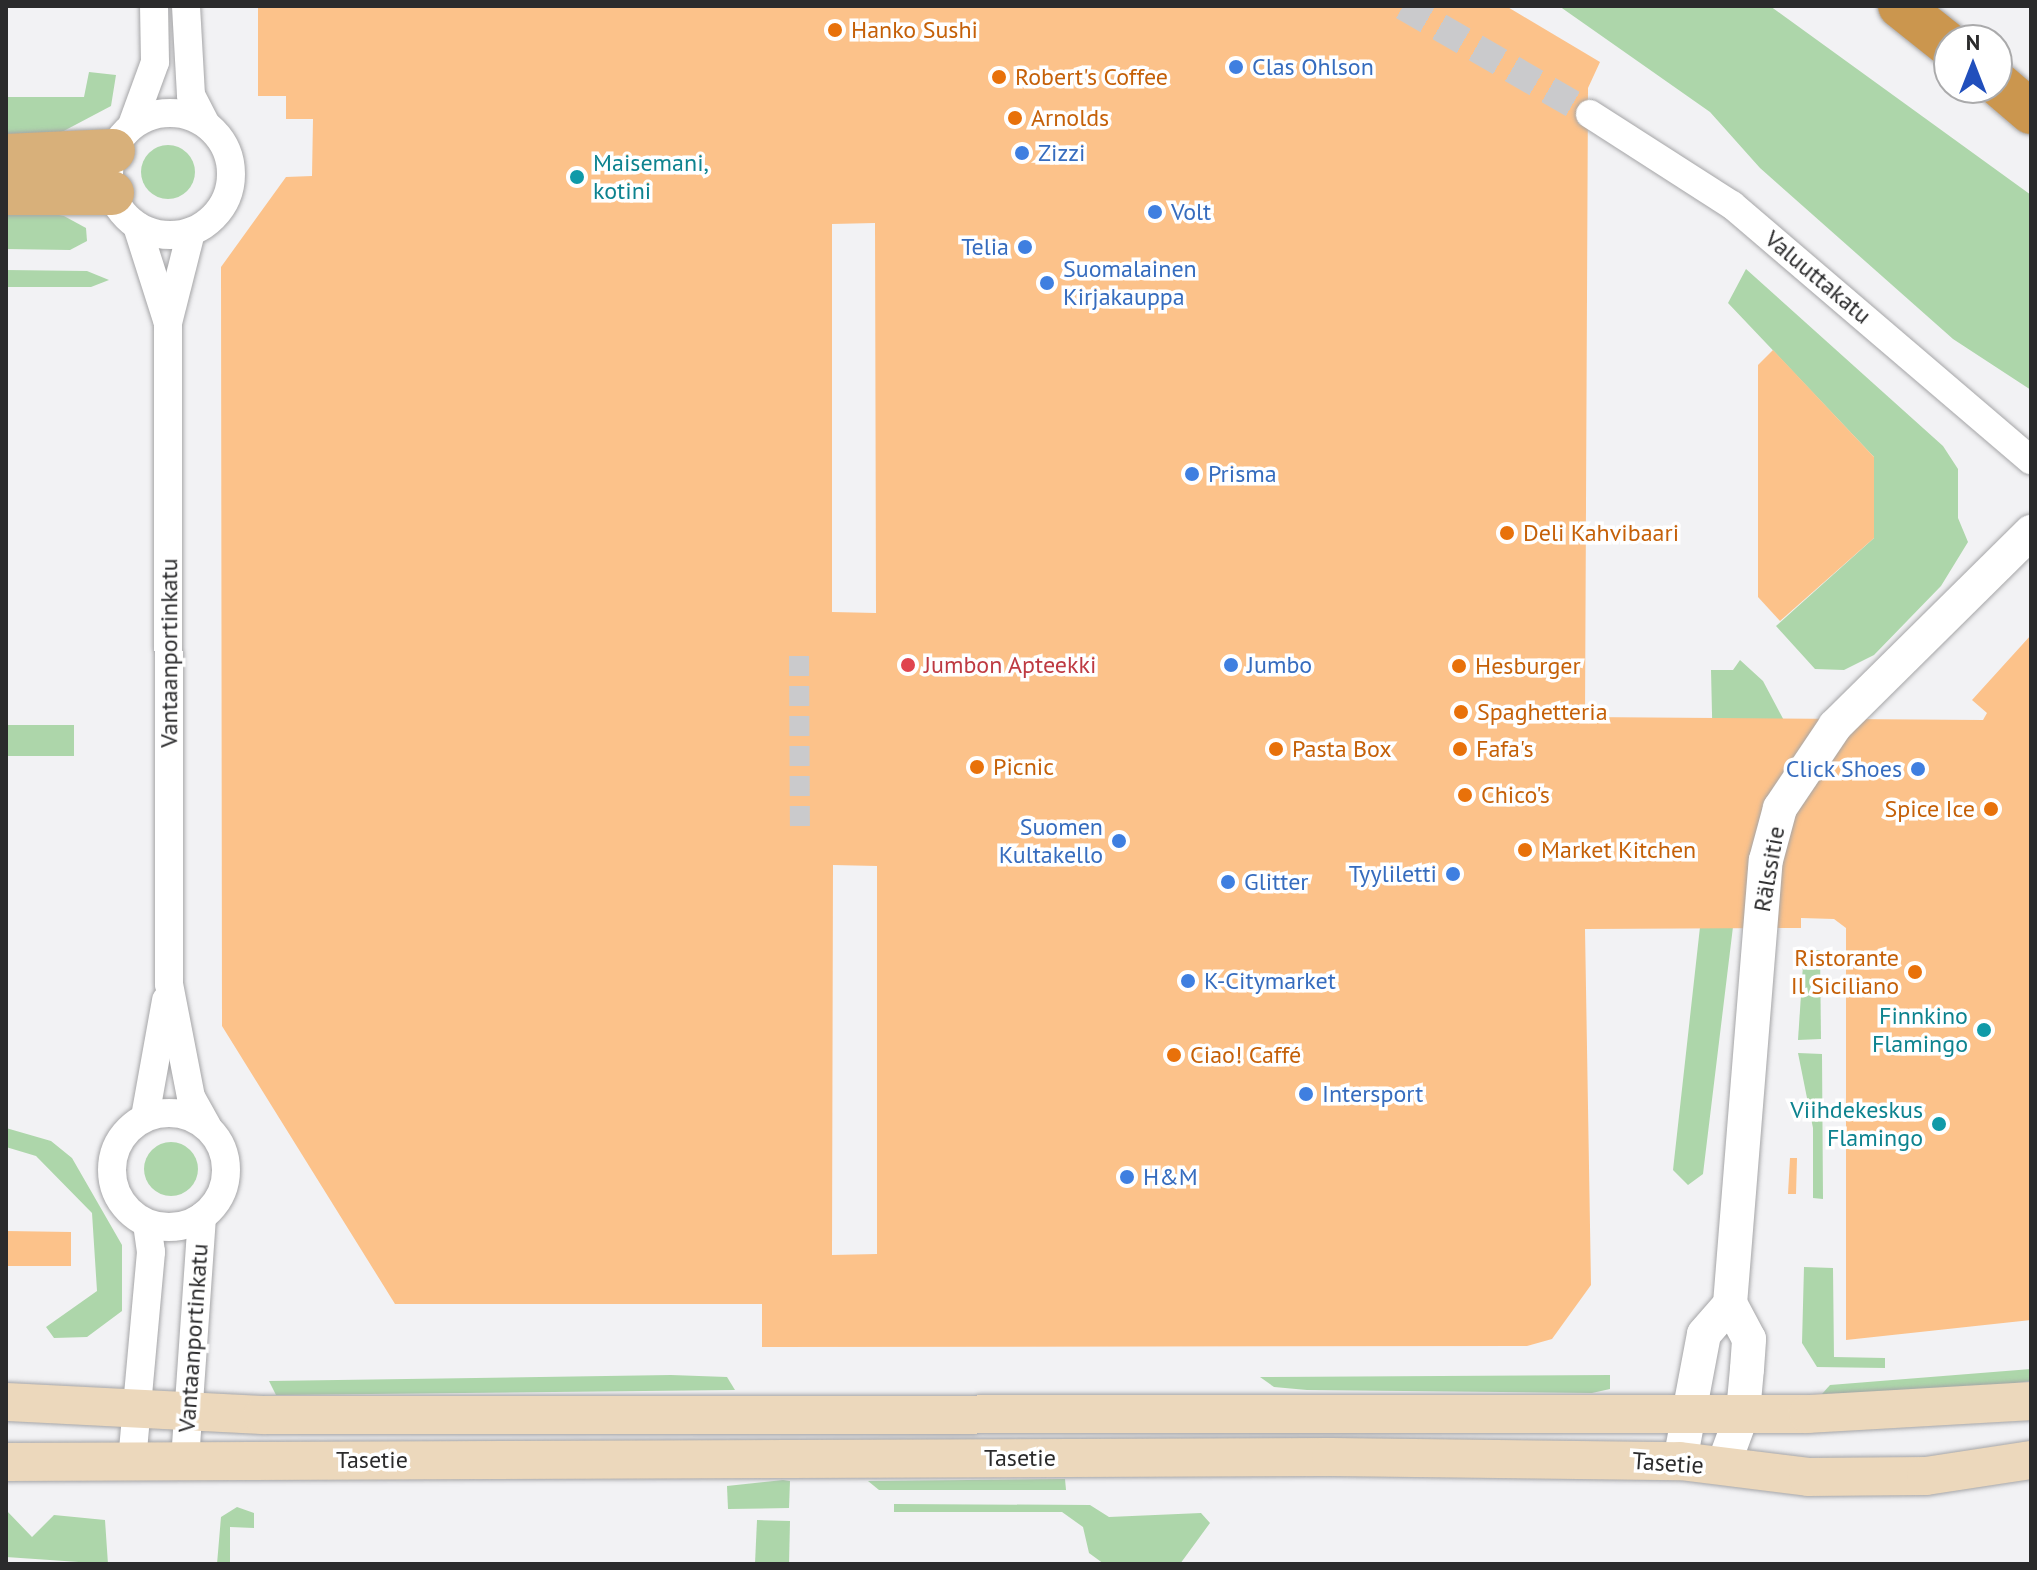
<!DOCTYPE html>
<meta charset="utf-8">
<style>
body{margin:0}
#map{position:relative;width:2037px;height:1570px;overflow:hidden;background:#f2f2f4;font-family:"PT Sans",sans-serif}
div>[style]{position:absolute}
.green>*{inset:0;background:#add6aa}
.round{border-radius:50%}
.building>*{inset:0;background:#fcc28a}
.pedestrian-tunnel>*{height:20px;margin-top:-10px;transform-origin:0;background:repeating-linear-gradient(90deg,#cacacc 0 20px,transparent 0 30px)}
.minor-tunnel>*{height:28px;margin-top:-14px;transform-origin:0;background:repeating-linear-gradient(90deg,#cacacc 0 28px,transparent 0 42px)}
.roads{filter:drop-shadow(0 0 2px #a5a5a7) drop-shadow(0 0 2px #a5a5a7)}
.minor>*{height:28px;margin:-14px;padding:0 14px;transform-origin:14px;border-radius:14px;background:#fff}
.minor>.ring{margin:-14px;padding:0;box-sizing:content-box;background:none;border:28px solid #fff;border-radius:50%}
.tertiary>*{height:34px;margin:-17px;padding:0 17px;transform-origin:17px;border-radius:17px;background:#fff}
.secondary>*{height:38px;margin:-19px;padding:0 19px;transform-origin:19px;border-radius:19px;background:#ecd8bc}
.primary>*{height:44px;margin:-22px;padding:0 22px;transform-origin:22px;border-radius:22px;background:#d8b07a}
.trunk>*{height:44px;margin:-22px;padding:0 22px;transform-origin:22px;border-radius:22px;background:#cb964e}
.dots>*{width:22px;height:22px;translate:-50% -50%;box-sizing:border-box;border:4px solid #fff;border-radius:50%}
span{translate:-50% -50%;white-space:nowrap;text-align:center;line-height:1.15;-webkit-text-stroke:7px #fff;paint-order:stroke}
.food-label{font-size:24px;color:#c56008}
.left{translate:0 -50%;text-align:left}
.right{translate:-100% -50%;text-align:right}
.shop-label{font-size:24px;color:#366cbe}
.culture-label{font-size:24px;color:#0d838f}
.street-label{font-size:24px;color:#2b2b2c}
.health-label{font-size:24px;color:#be3a42}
.frame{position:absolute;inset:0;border:8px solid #2b2b2c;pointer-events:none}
.north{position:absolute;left:1933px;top:24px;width:80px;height:80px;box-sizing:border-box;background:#fff;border:2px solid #aaaaab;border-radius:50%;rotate:0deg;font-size:22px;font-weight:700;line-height:32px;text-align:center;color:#2b2b2c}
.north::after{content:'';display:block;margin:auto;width:28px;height:36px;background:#214fbc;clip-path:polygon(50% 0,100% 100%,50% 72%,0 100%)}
</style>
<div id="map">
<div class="green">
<i style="clip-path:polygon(1559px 6px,1770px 6px,2031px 195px,2031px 390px,1953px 339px,1760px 168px,1710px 112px)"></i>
<i style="clip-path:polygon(89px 72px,116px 75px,111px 106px,58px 134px,6px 134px,6px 97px,84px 97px)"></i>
<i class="round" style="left:141px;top:145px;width:54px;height:54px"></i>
<i style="clip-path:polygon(6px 204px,64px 216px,86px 228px,87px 241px,70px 250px,6px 249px)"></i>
<i style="clip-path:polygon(1746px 269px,1943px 446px,1958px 469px,1958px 518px,1968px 542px,1941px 586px,1874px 655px,1844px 670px,1815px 669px,1776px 626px,1874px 538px,1874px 457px,1728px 303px)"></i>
<i style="clip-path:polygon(6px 270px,87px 271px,109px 280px,91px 287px,6px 287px)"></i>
<i style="clip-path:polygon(1740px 660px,1763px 681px,1788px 728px,1745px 828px,1703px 1174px,1688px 1185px,1673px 1170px,1714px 801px,1711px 670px,1733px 670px)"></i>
<i style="clip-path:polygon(6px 725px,74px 725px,74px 756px,6px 756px)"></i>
<i style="clip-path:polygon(1804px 950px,1820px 950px,1821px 1039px,1798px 1040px)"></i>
<i style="clip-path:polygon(1798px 1053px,1822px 1054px,1823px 1199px,1813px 1198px,1813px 1128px)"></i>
<i style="clip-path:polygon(6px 1128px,51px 1141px,72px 1158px,122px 1245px,122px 1311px,87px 1337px,54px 1338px,46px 1327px,97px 1291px,92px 1213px,36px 1156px,6px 1147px)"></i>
<i class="round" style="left:144px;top:1142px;width:54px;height:54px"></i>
<i style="clip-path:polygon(1804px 1267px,1833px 1268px,1834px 1357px,1885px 1358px,1885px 1368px,1817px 1367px,1802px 1343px)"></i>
<i style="clip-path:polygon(2031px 1369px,2031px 1381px,1970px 1389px,1822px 1394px,1830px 1385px)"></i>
<i style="clip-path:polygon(671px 1375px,727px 1377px,735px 1390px,276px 1395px,269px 1381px)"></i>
<i style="clip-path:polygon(1610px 1375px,1610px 1389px,1592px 1393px,1307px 1390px,1274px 1387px,1260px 1377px)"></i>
<i style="clip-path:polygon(1065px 1479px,1066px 1490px,879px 1490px,868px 1481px)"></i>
<i style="clip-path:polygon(783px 1480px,790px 1481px,789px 1508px,728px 1509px,727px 1486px)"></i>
<i style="clip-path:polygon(894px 1504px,1090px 1505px,1109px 1517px,1201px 1513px,1210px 1523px,1180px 1564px,1104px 1564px,1089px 1553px,1083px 1527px,1062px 1512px,894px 1512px)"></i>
<i style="clip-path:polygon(237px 1507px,254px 1513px,254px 1528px,230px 1527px,230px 1564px,217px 1564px,221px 1517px)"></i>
<i style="clip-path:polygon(6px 1510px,32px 1537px,54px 1515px,105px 1520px,108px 1564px,6px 1557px)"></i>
<i style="clip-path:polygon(757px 1520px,790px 1521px,789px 1564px,755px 1564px)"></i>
</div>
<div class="building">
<i style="clip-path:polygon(evenodd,258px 6px,1506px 6px,1600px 62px,1588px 88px,1585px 717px,1983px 720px,1987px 713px,1972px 700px,2031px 635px,2031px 1320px,1846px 1340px,1846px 928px,1834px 919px,1801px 918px,1801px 928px,1585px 929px,1591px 1285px,1552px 1339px,1527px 1346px,762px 1347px,762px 1304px,395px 1304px,222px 1026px,221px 267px,286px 177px,312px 176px,313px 119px,286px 119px,286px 96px,258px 96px,258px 6px,875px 223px,876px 613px,832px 612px,832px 224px,875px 223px,258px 6px,833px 865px,877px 866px,877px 1254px,832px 1255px,833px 865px)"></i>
<i style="clip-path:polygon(1773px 350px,1874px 457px,1874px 538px,1780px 621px,1758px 597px,1758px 365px)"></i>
<i style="clip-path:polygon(1790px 1158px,1797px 1158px,1796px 1194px,1788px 1194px)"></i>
<i style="clip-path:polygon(6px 1231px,71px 1232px,71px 1266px,6px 1266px)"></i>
</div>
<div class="pedestrian-tunnel">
<i style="left:799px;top:656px;width:170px;rotate:89.7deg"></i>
</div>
<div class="minor-tunnel">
<i style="left:1403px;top:6px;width:216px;rotate:30deg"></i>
</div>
<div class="roads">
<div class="minor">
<i style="left:186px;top:6px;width:89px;rotate:86.8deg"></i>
<i style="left:191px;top:95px;width:30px;rotate:63deg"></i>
<i class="ring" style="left:109px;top:113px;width:94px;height:94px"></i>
<i style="left:1590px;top:114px;width:169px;rotate:32.7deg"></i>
<i style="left:1732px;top:205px;width:393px;rotate:40.5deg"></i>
<i style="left:132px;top:125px;width:67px;rotate:-69.9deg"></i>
<i style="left:155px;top:62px;width:56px;rotate:-91deg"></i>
<i style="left:137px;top:226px;width:102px;rotate:72.3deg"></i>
<i style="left:168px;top:323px;width:661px;rotate:89.91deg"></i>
<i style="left:169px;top:984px;width:115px;rotate:79deg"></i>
<i style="left:191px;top:1097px;width:33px;rotate:61deg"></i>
<i style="left:168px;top:323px;width:94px;rotate:-75.8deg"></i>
<i class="ring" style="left:112px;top:1113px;width:86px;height:86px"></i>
<i style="left:145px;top:1117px;width:119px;rotate:-79.8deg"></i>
<i style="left:185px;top:1460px;width:244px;rotate:-86deg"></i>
<i style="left:132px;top:1461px;width:210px;rotate:-84.8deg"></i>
<i style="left:151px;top:1252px;width:29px;rotate:-98deg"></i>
</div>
<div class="tertiary">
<i style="left:1680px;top:1461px;width:129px;rotate:-79.3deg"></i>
<i style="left:1704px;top:1334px;width:40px;rotate:-49deg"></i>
<i style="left:1723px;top:1466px;width:58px;rotate:-69.7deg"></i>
<i style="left:1743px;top:1412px;width:43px;rotate:-84.7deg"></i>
<i style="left:1747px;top:1369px;width:30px;rotate:-86deg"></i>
<i style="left:1749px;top:1339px;width:40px;rotate:-118deg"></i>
<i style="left:1730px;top:1304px;width:445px;rotate:-85.4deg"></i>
<i style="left:1766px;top:860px;width:54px;rotate:-74.9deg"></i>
<i style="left:1780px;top:808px;width:99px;rotate:-56.1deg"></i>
<i style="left:1835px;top:726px;width:276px;rotate:-44.7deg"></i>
</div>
<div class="secondary">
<i style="left:6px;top:1402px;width:257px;rotate:2.9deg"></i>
<i style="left:263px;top:1415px;width:1545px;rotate:-0.04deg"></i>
<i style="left:1808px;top:1414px;width:223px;rotate:-3.3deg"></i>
<i style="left:6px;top:1462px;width:1325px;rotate:-0.22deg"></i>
<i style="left:1331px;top:1457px;width:349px;rotate:0.7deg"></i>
<i style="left:1680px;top:1461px;width:129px;rotate:7.1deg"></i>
<i style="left:1808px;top:1477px;width:118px;rotate:-0.5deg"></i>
<i style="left:1926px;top:1476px;width:106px;rotate:-8.7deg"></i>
</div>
<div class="primary">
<i style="left:6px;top:156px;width:107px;rotate:-2.7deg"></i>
<i style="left:6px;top:193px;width:106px"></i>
</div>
<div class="trunk">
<i style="left:1900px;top:6px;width:63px;rotate:38.5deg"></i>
<i style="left:1997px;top:83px;width:45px;rotate:40.5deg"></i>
</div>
</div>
<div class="dots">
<i style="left:835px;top:30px;background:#e8710a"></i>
<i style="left:1236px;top:67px;background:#3f7fe0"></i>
<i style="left:999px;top:77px;background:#e8710a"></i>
<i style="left:1015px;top:118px;background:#e8710a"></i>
<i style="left:1022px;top:153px;background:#3f7fe0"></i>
<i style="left:577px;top:177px;background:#0f9aa8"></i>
<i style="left:1155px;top:212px;background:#3f7fe0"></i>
<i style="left:1025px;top:247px;background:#3f7fe0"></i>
<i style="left:1047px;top:283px;background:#3f7fe0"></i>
<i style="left:1192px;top:474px;background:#3f7fe0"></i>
<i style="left:1507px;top:533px;background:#e8710a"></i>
<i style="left:908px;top:665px;background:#e0444e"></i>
<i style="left:1231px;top:665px;background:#3f7fe0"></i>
<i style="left:1459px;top:666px;background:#e8710a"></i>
<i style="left:1461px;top:712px;background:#e8710a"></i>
<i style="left:1276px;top:749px;background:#e8710a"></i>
<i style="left:1460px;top:749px;background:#e8710a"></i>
<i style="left:977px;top:767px;background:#e8710a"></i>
<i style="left:1918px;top:769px;background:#3f7fe0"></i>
<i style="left:1465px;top:795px;background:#e8710a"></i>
<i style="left:1991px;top:809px;background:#e8710a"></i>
<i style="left:1119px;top:841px;background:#3f7fe0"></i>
<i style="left:1525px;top:850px;background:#e8710a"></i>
<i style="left:1453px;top:874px;background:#3f7fe0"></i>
<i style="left:1228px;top:882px;background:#3f7fe0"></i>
<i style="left:1915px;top:972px;background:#e8710a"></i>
<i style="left:1188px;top:981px;background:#3f7fe0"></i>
<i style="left:1984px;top:1030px;background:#0f9aa8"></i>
<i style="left:1174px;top:1055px;background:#e8710a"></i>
<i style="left:1306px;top:1094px;background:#3f7fe0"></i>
<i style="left:1939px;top:1124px;background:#0f9aa8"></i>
<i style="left:1127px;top:1177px;background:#3f7fe0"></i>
</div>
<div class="food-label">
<span class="left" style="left:851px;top:30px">Hanko Sushi</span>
<span class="left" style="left:1015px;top:77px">Robert's Coffee</span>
<span class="left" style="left:1031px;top:118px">Arnolds</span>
<span class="left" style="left:1523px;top:533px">Deli Kahvibaari</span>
<span class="left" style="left:1475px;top:666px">Hesburger</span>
<span class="left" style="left:1477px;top:712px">Spaghetteria</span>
<span class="left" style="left:1292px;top:749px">Pasta Box</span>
<span class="left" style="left:1476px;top:749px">Fafa's</span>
<span class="left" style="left:993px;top:767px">Picnic</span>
<span class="left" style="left:1481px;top:795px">Chico's</span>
<span class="right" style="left:1975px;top:809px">Spice Ice</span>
<span class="left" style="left:1541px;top:850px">Market Kitchen</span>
<span class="right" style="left:1899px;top:972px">Ristorante<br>Il Siciliano</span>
<span class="left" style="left:1190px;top:1055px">Ciao! Caffé</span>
</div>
<div class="shop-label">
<span class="left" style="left:1252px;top:67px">Clas Ohlson</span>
<span class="left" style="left:1038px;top:153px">Zizzi</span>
<span class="left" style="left:1171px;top:212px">Volt</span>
<span class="right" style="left:1009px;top:247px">Telia</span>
<span class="left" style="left:1063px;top:283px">Suomalainen<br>Kirjakauppa</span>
<span class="left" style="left:1208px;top:474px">Prisma</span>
<span class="left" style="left:1247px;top:665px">Jumbo</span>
<span class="right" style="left:1902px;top:769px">Click Shoes</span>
<span class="right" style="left:1103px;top:841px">Suomen<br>Kultakello</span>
<span class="right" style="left:1437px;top:874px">Tyyliletti</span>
<span class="left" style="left:1244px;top:882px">Glitter</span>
<span class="left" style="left:1204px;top:981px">K-Citymarket</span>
<span class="left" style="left:1322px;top:1094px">Intersport</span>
<span class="left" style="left:1143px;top:1177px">H&amp;M</span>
</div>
<div class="culture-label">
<span class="left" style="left:593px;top:177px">Maisemani,<br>kotini</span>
<span class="right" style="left:1968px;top:1030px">Finnkino<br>Flamingo</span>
<span class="right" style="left:1923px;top:1124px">Viihdekeskus<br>Flamingo</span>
</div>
<div class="street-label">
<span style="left:1818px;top:277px;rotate:40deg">Valuuttakatu</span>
<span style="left:169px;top:653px;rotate:-90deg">Vantaanportinkatu</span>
<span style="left:1769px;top:869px;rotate:-80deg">Rälssitie</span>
<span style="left:193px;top:1338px;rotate:-86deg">Vantaanportinkatu</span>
<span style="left:1020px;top:1458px">Tasetie</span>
<span style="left:372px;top:1460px">Tasetie</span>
<span style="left:1668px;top:1463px;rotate:4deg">Tasetie</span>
</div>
<div class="health-label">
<span class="left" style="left:924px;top:665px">Jumbon Apteekki</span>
</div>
<div class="frame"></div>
<div class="north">N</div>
</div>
